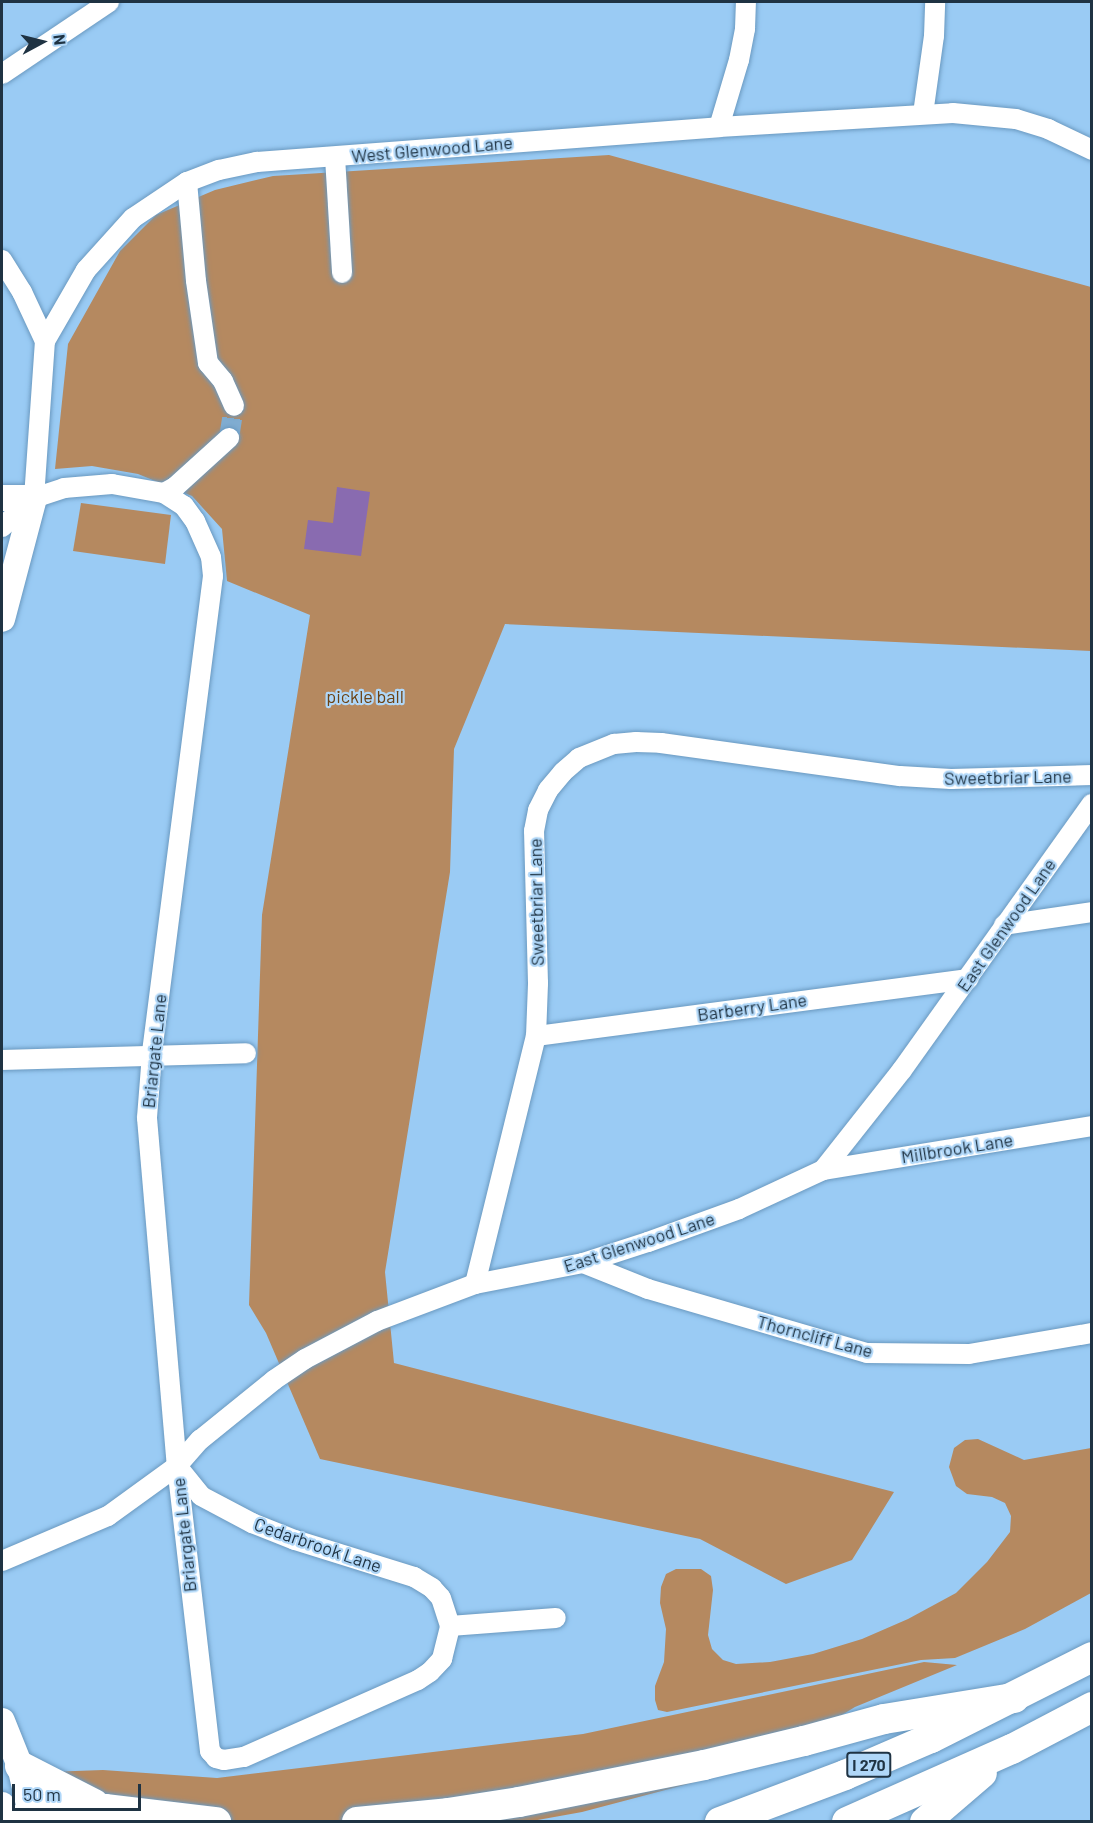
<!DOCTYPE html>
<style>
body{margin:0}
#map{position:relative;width:1093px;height:1823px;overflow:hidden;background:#9acbf4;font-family:Barlow,sans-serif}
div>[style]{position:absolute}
.green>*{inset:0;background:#b58960}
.water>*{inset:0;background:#896bb0}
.minor-tunnel>*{height:20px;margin-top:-10px;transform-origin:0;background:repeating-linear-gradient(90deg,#81add1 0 20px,transparent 0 30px)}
.roads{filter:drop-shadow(0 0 2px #6a99c0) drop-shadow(0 0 2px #6a99c0)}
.minor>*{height:20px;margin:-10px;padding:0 10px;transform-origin:10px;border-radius:10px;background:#fff}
.major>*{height:26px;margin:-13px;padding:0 13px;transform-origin:13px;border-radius:13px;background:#fff}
.highway>*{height:30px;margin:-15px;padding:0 15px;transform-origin:15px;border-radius:15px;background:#fff}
span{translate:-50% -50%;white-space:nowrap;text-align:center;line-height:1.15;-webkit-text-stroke:4.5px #b0d7f8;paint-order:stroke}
.shield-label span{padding:2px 4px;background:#b0d7f8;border:2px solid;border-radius:4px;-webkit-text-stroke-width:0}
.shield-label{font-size:16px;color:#1f3343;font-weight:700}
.street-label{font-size:18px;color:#1f3343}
.park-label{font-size:18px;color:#6c4213}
.frame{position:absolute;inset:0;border:3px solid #1f3343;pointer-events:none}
.north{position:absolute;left:12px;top:12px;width:60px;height:60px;-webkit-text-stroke:4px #b0d7f8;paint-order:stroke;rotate:83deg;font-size:16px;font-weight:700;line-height:24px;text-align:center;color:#1f3343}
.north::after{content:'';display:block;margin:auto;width:21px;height:27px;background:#1f3343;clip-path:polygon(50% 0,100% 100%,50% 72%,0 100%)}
.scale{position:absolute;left:12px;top:1784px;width:129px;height:27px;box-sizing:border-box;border:3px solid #1f3343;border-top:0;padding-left:8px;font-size:18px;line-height:21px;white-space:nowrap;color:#1f3343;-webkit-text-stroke:4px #b0d7f8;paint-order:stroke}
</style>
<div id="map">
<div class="green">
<i style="clip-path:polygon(609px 155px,1091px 287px,1091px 651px,505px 624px,454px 749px,450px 872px,385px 1272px,394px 1363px,894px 1492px,852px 1560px,786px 1584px,700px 1539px,320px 1459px,266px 1333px,249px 1305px,262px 915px,310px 615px,227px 581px,222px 529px,192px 496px,138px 474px,92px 466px,55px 469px,68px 344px,120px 251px,156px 215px,215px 190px,273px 176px)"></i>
<i style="clip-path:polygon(81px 503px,171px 515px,165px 564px,73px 551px)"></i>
<i style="clip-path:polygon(978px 1439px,1024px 1460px,1091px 1448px,1091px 1593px,1025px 1629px,955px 1658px,921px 1660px,667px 1712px,658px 1710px,655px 1700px,655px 1686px,664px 1662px,666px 1629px,660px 1603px,661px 1587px,666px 1574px,676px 1569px,701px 1569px,711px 1576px,713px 1590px,708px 1635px,712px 1649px,723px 1660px,736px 1664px,770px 1662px,813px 1654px,862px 1639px,908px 1619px,956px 1593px,987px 1562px,1010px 1532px,1011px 1516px,1005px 1503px,992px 1497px,967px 1494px,956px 1486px,949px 1467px,954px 1448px,965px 1440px)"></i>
<i style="clip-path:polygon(924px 1662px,957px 1665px,855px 1707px,760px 1765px,582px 1812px,532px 1821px,60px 1821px,47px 1772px,103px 1770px,217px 1778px,583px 1734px)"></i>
</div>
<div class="water">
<i style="clip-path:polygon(337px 487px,370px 492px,361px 556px,304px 549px,308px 520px,333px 523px)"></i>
</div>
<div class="minor-tunnel">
<i style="left:229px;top:438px;width:32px;rotate:-81deg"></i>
</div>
<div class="roads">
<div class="minor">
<i style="left:2px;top:74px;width:129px;rotate:-33.9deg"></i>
<i style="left:923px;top:114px;width:79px;rotate:-82deg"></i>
<i style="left:934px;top:36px;width:34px;rotate:-88deg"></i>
<i style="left:719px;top:127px;width:70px;rotate:-73.4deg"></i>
<i style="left:739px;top:60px;width:32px;rotate:-79deg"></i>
<i style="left:745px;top:29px;width:27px;rotate:-88deg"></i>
<i style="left:335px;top:157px;width:116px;rotate:86.5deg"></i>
<i style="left:187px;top:182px;width:99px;rotate:84.8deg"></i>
<i style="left:196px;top:281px;width:83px;rotate:81.7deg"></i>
<i style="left:208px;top:363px;width:23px;rotate:50deg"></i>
<i style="left:223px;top:381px;width:27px;rotate:66deg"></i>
<i style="left:2px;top:260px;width:38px;rotate:58deg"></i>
<i style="left:22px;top:292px;width:54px;rotate:64.9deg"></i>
<i style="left:164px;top:493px;width:13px;rotate:-29deg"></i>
<i style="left:175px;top:487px;width:73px;rotate:-42.2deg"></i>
<i style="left:34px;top:498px;width:32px;rotate:-18deg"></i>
<i style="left:64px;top:488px;width:48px;rotate:-4.8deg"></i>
<i style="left:112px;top:484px;width:53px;rotate:9.8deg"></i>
<i style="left:164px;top:493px;width:24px;rotate:33deg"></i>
<i style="left:184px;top:506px;width:19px;rotate:54deg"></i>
<i style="left:195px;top:521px;width:39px;rotate:66deg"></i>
<i style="left:211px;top:557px;width:19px;rotate:84deg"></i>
<i style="left:213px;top:576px;width:482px;rotate:97.3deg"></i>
<i style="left:152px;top:1054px;width:64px;rotate:94.5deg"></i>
<i style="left:147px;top:1118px;width:349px;rotate:85.1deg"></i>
<i style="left:177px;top:1466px;width:287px;rotate:83.4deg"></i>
<i style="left:210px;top:1751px;width:9px;rotate:49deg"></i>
<i style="left:216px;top:1758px;width:8px;rotate:14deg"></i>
<i style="left:224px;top:1760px;width:20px;rotate:-9deg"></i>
<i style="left:244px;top:1757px;width:190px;rotate:-23.9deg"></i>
<i style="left:418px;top:1680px;width:14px;rotate:-34deg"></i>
<i style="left:430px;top:1672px;width:18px;rotate:-47deg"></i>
<i style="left:442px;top:1659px;width:34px;rotate:-76deg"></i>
<i style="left:2px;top:527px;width:43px;rotate:-42.2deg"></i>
<i style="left:34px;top:498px;width:157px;rotate:-86deg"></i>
<i style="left:45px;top:341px;width:82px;rotate:-60deg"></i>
<i style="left:86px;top:270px;width:70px;rotate:-47.9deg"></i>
<i style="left:133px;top:218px;width:65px;rotate:-33.7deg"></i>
<i style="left:187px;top:182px;width:34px;rotate:-21deg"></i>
<i style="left:219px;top:170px;width:39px;rotate:-12deg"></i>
<i style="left:257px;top:162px;width:463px;rotate:-4.3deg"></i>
<i style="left:719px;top:127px;width:234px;rotate:-3.4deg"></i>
<i style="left:953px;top:113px;width:63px;rotate:5.4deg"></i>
<i style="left:1016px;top:119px;width:34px;rotate:17deg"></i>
<i style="left:1048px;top:129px;width:49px;rotate:25.5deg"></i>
<i style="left:1004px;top:925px;width:89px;rotate:-8.4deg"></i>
<i style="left:536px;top:1036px;width:436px;rotate:-7.5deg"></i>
<i style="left:2px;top:1060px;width:244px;rotate:-1.6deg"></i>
<i style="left:823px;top:1170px;width:273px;rotate:-9.3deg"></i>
<i style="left:583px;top:1263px;width:70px;rotate:21.8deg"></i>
<i style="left:648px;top:1289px;width:228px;rotate:16.3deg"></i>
<i style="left:867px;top:1353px;width:102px;rotate:0.6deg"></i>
<i style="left:969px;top:1354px;width:125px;rotate:-9.7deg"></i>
<i style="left:475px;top:1284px;width:255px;rotate:-76.2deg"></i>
<i style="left:536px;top:1036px;width:53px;rotate:-87.8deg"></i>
<i style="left:538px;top:983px;width:152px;rotate:-91.5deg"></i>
<i style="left:534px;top:831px;width:21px;rotate:-79deg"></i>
<i style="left:538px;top:810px;width:22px;rotate:-63deg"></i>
<i style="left:548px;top:790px;width:23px;rotate:-50deg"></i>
<i style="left:563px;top:772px;width:21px;rotate:-41deg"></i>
<i style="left:579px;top:758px;width:38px;rotate:-22deg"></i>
<i style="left:614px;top:744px;width:22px;rotate:-5deg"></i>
<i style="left:636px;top:742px;width:25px;rotate:2deg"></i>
<i style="left:661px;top:743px;width:241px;rotate:7.9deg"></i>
<i style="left:900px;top:776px;width:51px;rotate:3.4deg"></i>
<i style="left:951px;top:779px;width:141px;rotate:-1.6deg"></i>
<i style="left:177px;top:1466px;width:38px;rotate:51deg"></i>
<i style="left:201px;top:1496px;width:58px;rotate:27.9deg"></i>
<i style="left:252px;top:1523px;width:46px;rotate:21.6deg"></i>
<i style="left:295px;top:1540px;width:125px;rotate:17.3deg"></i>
<i style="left:414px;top:1577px;width:21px;rotate:31deg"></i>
<i style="left:432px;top:1588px;width:13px;rotate:48deg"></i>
<i style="left:441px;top:1598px;width:29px;rotate:72deg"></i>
<i style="left:450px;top:1626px;width:106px;rotate:-4.3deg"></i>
<i style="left:2px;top:1561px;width:115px;rotate:-23deg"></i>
<i style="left:108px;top:1516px;width:85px;rotate:-35.9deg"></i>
<i style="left:177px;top:1466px;width:35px;rotate:-49deg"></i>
<i style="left:200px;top:1440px;width:95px;rotate:-39deg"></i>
<i style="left:274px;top:1380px;width:37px;rotate:-34deg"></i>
<i style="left:305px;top:1359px;width:81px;rotate:-27.8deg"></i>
<i style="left:377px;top:1321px;width:105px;rotate:-20.7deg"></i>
<i style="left:475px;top:1284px;width:110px;rotate:-11deg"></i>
<i style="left:583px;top:1263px;width:68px;rotate:-17.9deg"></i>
<i style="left:648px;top:1242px;width:97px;rotate:-19.9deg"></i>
<i style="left:739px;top:1209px;width:93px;rotate:-24.9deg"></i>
<i style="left:823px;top:1170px;width:127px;rotate:-51.7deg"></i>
<i style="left:902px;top:1070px;width:327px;rotate:-54.5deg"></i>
</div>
<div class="major">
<i style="left:2px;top:498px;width:32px"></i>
<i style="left:34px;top:498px;width:125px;rotate:104.8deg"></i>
<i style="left:2px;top:1721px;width:48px;rotate:68.2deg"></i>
<i style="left:20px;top:1766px;width:57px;rotate:76.9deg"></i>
<i style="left:2px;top:1805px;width:17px;rotate:80deg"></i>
</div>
<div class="highway">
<i style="left:20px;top:1766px;width:83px;rotate:27.2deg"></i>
<i style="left:17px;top:1822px;width:17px;rotate:-33deg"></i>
<i style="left:31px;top:1813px;width:22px;rotate:-13deg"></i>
<i style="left:52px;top:1808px;width:53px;rotate:1.1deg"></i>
<i style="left:105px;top:1809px;width:112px;rotate:6.7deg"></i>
<i style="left:357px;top:1822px;width:91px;rotate:-5.6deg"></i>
<i style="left:448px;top:1813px;width:72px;rotate:-8.8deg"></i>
<i style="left:519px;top:1802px;width:189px;rotate:-11.3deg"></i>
<i style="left:704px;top:1765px;width:103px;rotate:-13.5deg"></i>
<i style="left:804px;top:1741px;width:83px;rotate:-15.4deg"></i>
<i style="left:884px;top:1719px;width:132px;rotate:-9.2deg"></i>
<i style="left:720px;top:1822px;width:134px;rotate:-20.6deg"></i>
<i style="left:845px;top:1775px;width:94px;rotate:-23.3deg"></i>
<i style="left:931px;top:1738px;width:180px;rotate:-26.7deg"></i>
<i style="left:847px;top:1822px;width:180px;rotate:-23.9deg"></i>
<i style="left:1012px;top:1749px;width:90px;rotate:-27.7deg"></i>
<i style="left:925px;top:1822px;width:75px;rotate:-40.7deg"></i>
</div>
</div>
<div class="shield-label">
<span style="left:869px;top:1765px">I 270</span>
</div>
<div class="street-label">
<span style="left:432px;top:149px;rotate:-5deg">West Glenwood Lane</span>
<span style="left:1008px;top:777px;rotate:-1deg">Sweetbriar Lane</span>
<span style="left:536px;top:902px;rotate:-91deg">Sweetbriar Lane</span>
<span style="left:1006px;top:925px;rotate:-55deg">East Glenwood Lane</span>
<span style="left:752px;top:1007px;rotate:-8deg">Barberry Lane</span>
<span style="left:154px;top:1051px;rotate:-84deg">Briargate Lane</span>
<span style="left:957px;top:1148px;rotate:-9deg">Millbrook Lane</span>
<span style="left:639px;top:1242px;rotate:-18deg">East Glenwood Lane</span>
<span style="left:815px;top:1336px;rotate:15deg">Thorncliff Lane</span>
<span style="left:184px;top:1535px;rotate:-96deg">Briargate Lane</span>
<span style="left:318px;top:1545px;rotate:19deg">Cedarbrook Lane</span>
</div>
<div class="park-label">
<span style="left:365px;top:696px">pickle ball</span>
</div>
<div class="frame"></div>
<div class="north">N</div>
<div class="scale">50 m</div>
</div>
